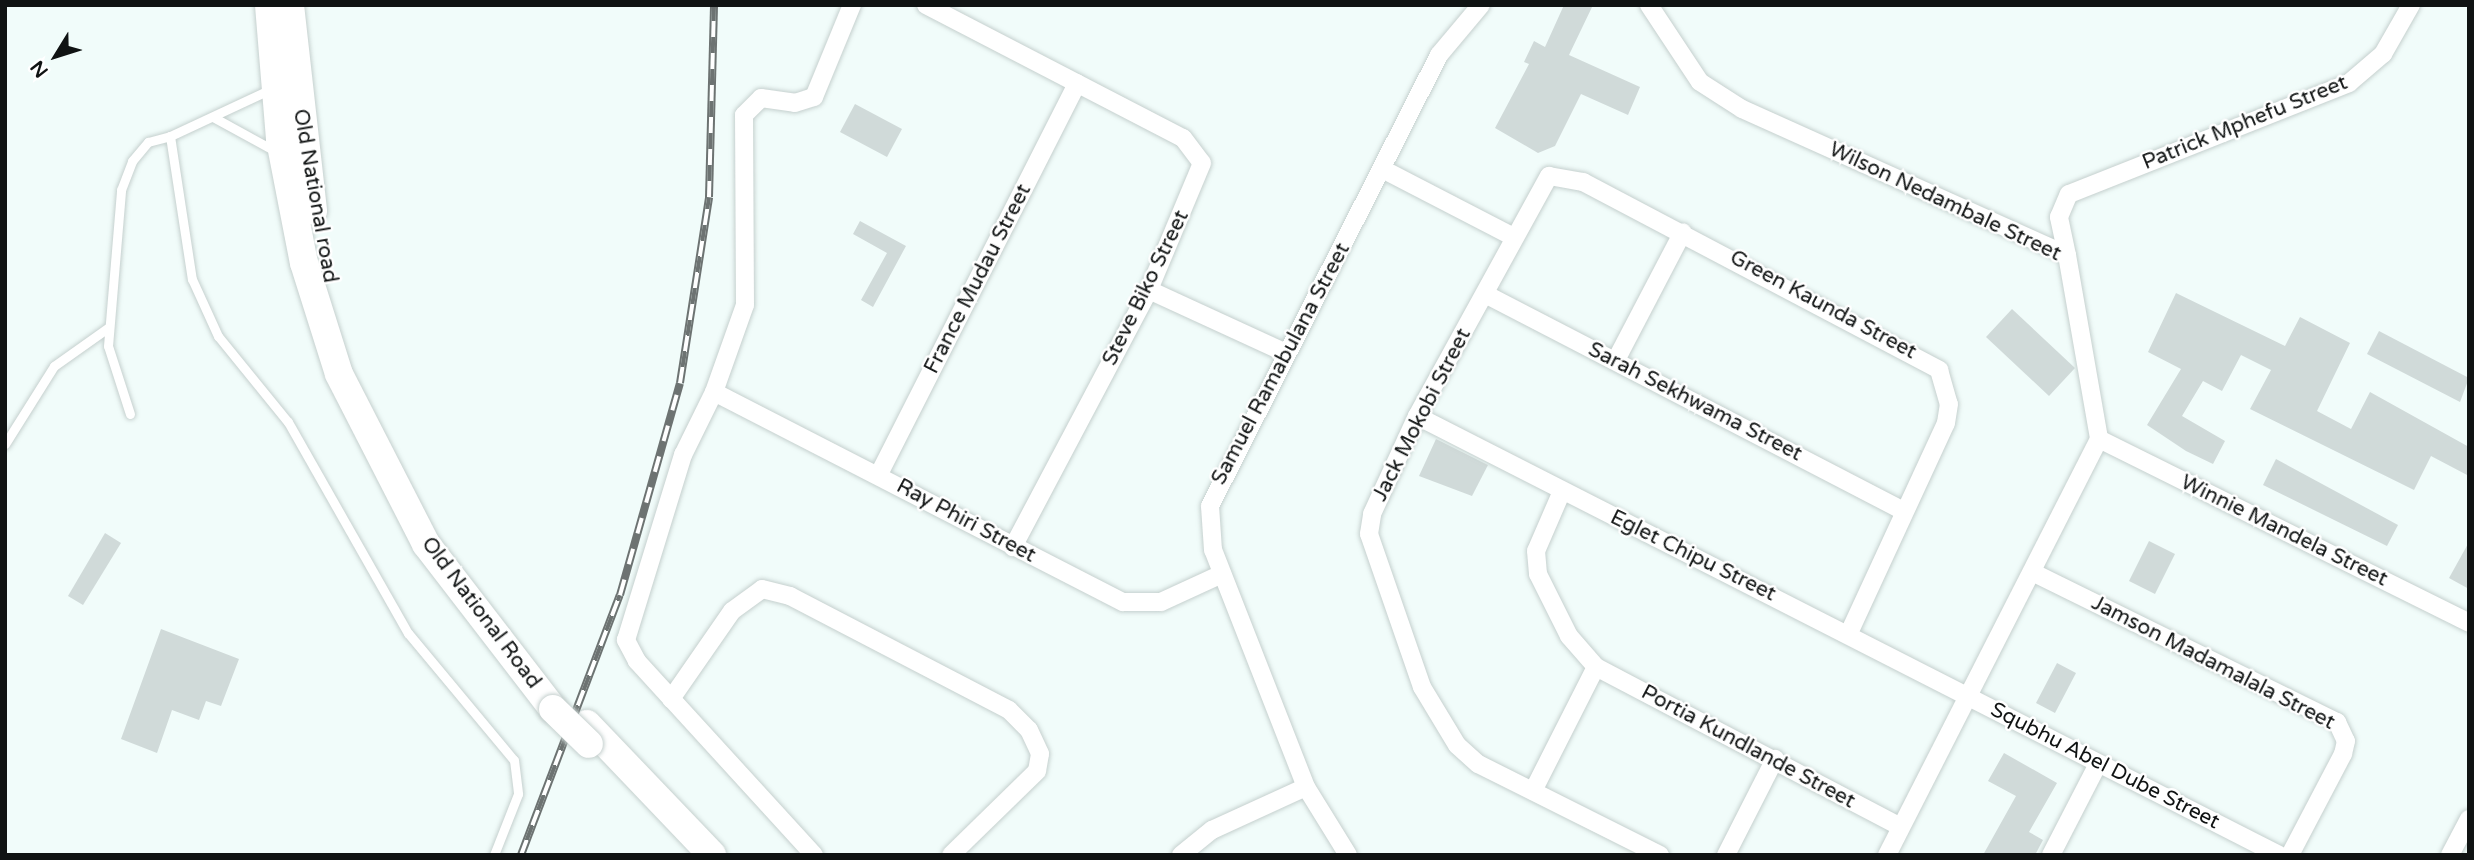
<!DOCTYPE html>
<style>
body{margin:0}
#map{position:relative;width:2474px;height:860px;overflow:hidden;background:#f1fcfa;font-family:"Varela Round",sans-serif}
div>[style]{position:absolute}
.building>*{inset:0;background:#d0dad9}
.roads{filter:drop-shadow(0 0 2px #c5d0ce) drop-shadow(0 0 2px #c5d0ce)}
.service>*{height:9px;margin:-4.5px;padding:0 4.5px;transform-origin:4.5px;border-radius:4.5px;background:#fff}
.minor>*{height:18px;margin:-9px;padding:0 9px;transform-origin:9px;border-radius:9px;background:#fff}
.primary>*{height:28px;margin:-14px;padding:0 14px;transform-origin:14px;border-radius:14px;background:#fff}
.rail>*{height:8px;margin-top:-4px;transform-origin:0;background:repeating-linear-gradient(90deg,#fff 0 16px,#6d7372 0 32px);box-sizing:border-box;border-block:2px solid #6d7372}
.bridges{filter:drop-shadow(0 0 2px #c5d0ce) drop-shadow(0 0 2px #c5d0ce)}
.primary-bridge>*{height:28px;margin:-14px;padding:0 14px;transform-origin:14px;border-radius:14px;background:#fff}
span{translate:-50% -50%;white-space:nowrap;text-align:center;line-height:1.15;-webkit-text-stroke:5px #fff;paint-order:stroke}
.street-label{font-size:21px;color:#101313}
.frame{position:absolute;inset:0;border:7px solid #101313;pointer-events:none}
.north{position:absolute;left:21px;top:21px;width:70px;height:70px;-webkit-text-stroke:5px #fff;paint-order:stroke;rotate:232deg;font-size:19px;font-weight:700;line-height:28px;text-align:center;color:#101313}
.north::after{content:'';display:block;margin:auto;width:24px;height:32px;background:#101313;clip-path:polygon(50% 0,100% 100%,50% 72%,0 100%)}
</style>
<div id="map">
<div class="building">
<i style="clip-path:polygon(1564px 5px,1593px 5px,1569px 55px,1640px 87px,1628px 115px,1581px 94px,1555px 146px,1538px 153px,1495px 128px,1529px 64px,1524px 62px,1534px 41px,1545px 47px)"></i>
<i style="clip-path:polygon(855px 104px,902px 129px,887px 157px,840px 132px)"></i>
<i style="clip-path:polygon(860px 221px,906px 246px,873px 307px,861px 300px,887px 253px,853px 234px)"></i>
<i style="clip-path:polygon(2176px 293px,2285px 346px,2300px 317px,2350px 343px,2317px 411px,2351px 429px,2370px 392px,2469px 447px,2469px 476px,2431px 456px,2414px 490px,2250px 409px,2271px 370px,2241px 355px,2222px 391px,2203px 381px,2182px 416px,2225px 441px,2213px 464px,2186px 451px,2147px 425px,2181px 369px,2148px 352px)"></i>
<i style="clip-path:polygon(2012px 309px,2075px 368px,2049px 396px,1986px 337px)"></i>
<i style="clip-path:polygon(2379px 331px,2469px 378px,2460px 402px,2367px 354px)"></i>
<i style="clip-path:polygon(1436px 439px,1488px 465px,1472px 496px,1419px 476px)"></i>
<i style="clip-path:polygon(2276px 459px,2398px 525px,2387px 546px,2263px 485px)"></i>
<i style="clip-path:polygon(105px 533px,121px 543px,83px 605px,68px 596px)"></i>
<i style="clip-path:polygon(2149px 541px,2175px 554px,2155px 594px,2129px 581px)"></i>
<i style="clip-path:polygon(2469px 542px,2469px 589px,2449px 578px)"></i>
<i style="clip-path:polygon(161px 629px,239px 659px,221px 706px,206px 701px,199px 720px,172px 710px,157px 753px,121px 739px)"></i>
<i style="clip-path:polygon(2057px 663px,2076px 673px,2055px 713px,2036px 703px)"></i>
<i style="clip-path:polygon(2004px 753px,2057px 783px,2029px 832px,2043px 840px,2035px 855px,1983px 855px,2016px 796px,1988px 781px)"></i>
</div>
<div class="roads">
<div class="service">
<i style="left:271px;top:89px;width:111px;rotate:155deg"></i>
<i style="left:170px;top:136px;width:145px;rotate:81.3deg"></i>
<i style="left:192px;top:279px;width:63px;rotate:65.5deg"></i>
<i style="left:218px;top:336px;width:111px;rotate:50.9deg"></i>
<i style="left:288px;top:422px;width:243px;rotate:60.4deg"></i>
<i style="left:408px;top:633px;width:165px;rotate:50.2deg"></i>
<i style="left:514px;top:760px;width:34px;rotate:83deg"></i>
<i style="left:518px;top:794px;width:66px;rotate:111.5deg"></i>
<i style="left:213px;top:117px;width:71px;rotate:28.7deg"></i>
<i style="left:130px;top:414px;width:71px;rotate:-107.9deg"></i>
<i style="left:108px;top:346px;width:157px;rotate:-85.2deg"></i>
<i style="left:121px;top:190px;width:31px;rotate:-69deg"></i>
<i style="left:132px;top:161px;width:25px;rotate:-50deg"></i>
<i style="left:148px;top:142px;width:23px;rotate:-15deg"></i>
<i style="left:5px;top:444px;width:92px;rotate:-57.9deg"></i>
<i style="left:54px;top:366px;width:67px;rotate:-35.3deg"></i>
</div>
<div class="minor">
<i style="left:926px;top:5px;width:289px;rotate:27.4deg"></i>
<i style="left:1183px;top:138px;width:31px;rotate:53deg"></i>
<i style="left:1202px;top:163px;width:138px;rotate:112.7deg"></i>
<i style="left:1149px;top:290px;width:291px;rotate:117.9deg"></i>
<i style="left:1649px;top:5px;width:92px;rotate:56.5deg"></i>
<i style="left:1700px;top:82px;width:50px;rotate:32.7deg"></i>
<i style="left:1742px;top:109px;width:356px;rotate:24.2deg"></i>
<i style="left:2067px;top:255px;width:187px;rotate:80.1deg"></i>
<i style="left:2099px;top:439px;width:467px;rotate:117deg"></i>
<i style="left:1384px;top:170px;width:144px;rotate:27.3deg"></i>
<i style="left:2067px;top:255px;width:39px;rotate:-102deg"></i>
<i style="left:2059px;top:217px;width:25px;rotate:-67deg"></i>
<i style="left:2069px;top:194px;width:301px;rotate:-21.6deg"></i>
<i style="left:2349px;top:83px;width:45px;rotate:-40.5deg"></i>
<i style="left:2383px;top:54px;width:56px;rotate:-60.3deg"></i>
<i style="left:1149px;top:290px;width:149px;rotate:24.7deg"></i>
<i style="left:1485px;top:294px;width:472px;rotate:27.4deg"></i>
<i style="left:1616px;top:360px;width:144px;rotate:-62.4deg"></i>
<i style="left:714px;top:392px;width:460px;rotate:27.2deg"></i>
<i style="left:1123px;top:602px;width:38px"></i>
<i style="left:1161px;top:602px;width:67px;rotate:-24.7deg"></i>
<i style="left:1417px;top:416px;width:967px;rotate:26.99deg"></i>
<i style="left:2099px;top:439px;width:413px;rotate:26.4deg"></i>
<i style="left:879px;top:474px;width:438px;rotate:-63.1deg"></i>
<i style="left:1562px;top:491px;width:65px;rotate:113.4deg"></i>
<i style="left:1536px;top:551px;width:23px;rotate:85deg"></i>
<i style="left:1538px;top:574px;width:69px;rotate:63.4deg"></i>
<i style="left:1569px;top:636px;width:41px;rotate:48.9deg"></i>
<i style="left:1596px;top:667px;width:344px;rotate:27.7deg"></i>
<i style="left:2034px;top:573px;width:338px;rotate:26.2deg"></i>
<i style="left:2337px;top:722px;width:21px;rotate:65deg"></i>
<i style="left:2346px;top:741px;width:13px;rotate:103deg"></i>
<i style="left:2343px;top:754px;width:114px;rotate:117.7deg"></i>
<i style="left:671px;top:699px;width:107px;rotate:-55.3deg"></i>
<i style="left:732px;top:611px;width:37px;rotate:-36deg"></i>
<i style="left:762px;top:589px;width:29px;rotate:14deg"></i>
<i style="left:790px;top:596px;width:247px;rotate:27.5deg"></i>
<i style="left:1009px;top:710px;width:28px;rotate:45deg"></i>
<i style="left:1029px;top:730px;width:26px;rotate:65deg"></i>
<i style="left:1040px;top:754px;width:17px;rotate:100deg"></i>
<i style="left:1037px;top:771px;width:120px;rotate:135.7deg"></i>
<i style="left:1533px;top:791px;width:139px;rotate:-63.1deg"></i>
<i style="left:814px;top:855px;width:263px;rotate:-132.4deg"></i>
<i style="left:637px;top:661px;width:24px;rotate:-118deg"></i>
<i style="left:626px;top:640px;width:194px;rotate:-72.9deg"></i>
<i style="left:683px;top:455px;width:70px;rotate:-63.8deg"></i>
<i style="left:714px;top:392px;width:92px;rotate:-70.4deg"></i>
<i style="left:745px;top:305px;width:190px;rotate:-90.3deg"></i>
<i style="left:744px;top:115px;width:24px;rotate:-45deg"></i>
<i style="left:761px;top:98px;width:34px;rotate:8deg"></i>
<i style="left:795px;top:103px;width:20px;rotate:-18deg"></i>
<i style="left:814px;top:97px;width:100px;rotate:-67.6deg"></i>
<i style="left:1181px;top:855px;width:40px;rotate:-39deg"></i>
<i style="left:1212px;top:830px;width:103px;rotate:-24.6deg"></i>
<i style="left:1348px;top:855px;width:80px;rotate:-121.7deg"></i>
<i style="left:1306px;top:787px;width:255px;rotate:-111.4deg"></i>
<i style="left:1213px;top:550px;width:44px;rotate:-93.9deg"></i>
<i style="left:1210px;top:506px;width:506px;rotate:-63.08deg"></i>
<i style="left:1439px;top:55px;width:65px;rotate:-50deg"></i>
<i style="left:1660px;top:855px;width:203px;rotate:-153.4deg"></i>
<i style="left:1478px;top:764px;width:28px;rotate:-138deg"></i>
<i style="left:1457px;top:745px;width:68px;rotate:-121.1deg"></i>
<i style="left:1422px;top:687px;width:162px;rotate:-109.1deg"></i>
<i style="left:1369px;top:534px;width:20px;rotate:-81deg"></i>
<i style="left:1372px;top:514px;width:108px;rotate:-65.3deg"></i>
<i style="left:1417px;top:416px;width:274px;rotate:-61.2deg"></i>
<i style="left:1549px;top:176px;width:35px;rotate:10deg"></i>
<i style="left:1583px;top:182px;width:403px;rotate:27.8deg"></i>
<i style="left:1939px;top:370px;width:35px;rotate:74deg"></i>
<i style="left:1949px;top:404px;width:19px;rotate:99deg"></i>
<i style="left:1946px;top:423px;width:231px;rotate:114.8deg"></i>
<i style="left:1726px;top:855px;width:108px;rotate:-63deg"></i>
<i style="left:2051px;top:855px;width:100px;rotate:-62.7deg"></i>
<i style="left:2450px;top:855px;width:41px;rotate:-62.2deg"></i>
</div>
<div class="primary">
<i style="left:269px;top:5px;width:135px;rotate:85.3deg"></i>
<i style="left:280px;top:140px;width:125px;rotate:79deg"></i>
<i style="left:304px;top:263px;width:116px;rotate:72.5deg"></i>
<i style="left:339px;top:374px;width:191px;rotate:62.9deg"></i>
<i style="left:426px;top:544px;width:208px;rotate:52.4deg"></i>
<i style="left:290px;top:5px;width:207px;rotate:83.6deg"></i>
<i style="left:587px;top:724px;width:181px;rotate:46.3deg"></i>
</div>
</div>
<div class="rail">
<i style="left:521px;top:855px;width:278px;rotate:-69.2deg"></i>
<i style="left:620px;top:595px;width:220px;rotate:-74.2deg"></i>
<i style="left:680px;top:383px;width:188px;rotate:-81.1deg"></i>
<i style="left:709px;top:197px;width:192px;rotate:-88.5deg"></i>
</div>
<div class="bridges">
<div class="primary-bridge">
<i style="left:553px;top:709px;width:50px;rotate:44.2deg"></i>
</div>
</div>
<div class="street-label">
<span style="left:2245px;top:123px;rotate:-22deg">Patrick Mphefu Street</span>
<span style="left:315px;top:196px;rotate:80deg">Old National road</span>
<span style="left:1945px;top:202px;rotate:25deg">Wilson Nedambale Street</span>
<span style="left:978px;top:279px;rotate:-63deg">France Mudau Street</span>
<span style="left:1146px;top:288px;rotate:-64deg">Steve Biko Street</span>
<span style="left:1823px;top:305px;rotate:28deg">Green Kaunda Street</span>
<span style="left:1281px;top:364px;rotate:-62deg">Samuel Ramabulana Street</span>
<span style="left:1695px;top:402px;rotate:27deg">Sarah Sekhwama Street</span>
<span style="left:1422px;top:415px;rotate:-63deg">Jack Mokobi Street</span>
<span style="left:966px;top:521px;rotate:28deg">Ray Phiri Street</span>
<span style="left:2284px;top:531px;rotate:26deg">Winnie Mandela Street</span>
<span style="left:1693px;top:556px;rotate:26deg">Eglet Chipu Street</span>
<span style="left:481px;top:613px;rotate:53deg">Old National Road</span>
<span style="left:2213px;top:663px;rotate:27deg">Jamson Madamalala Street</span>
<span style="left:1748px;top:747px;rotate:28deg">Portia Kundlande Street</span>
<span style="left:2105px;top:766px;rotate:27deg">Squbhu Abel Dube Street</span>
</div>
<div class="frame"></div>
<div class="north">N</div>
</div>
